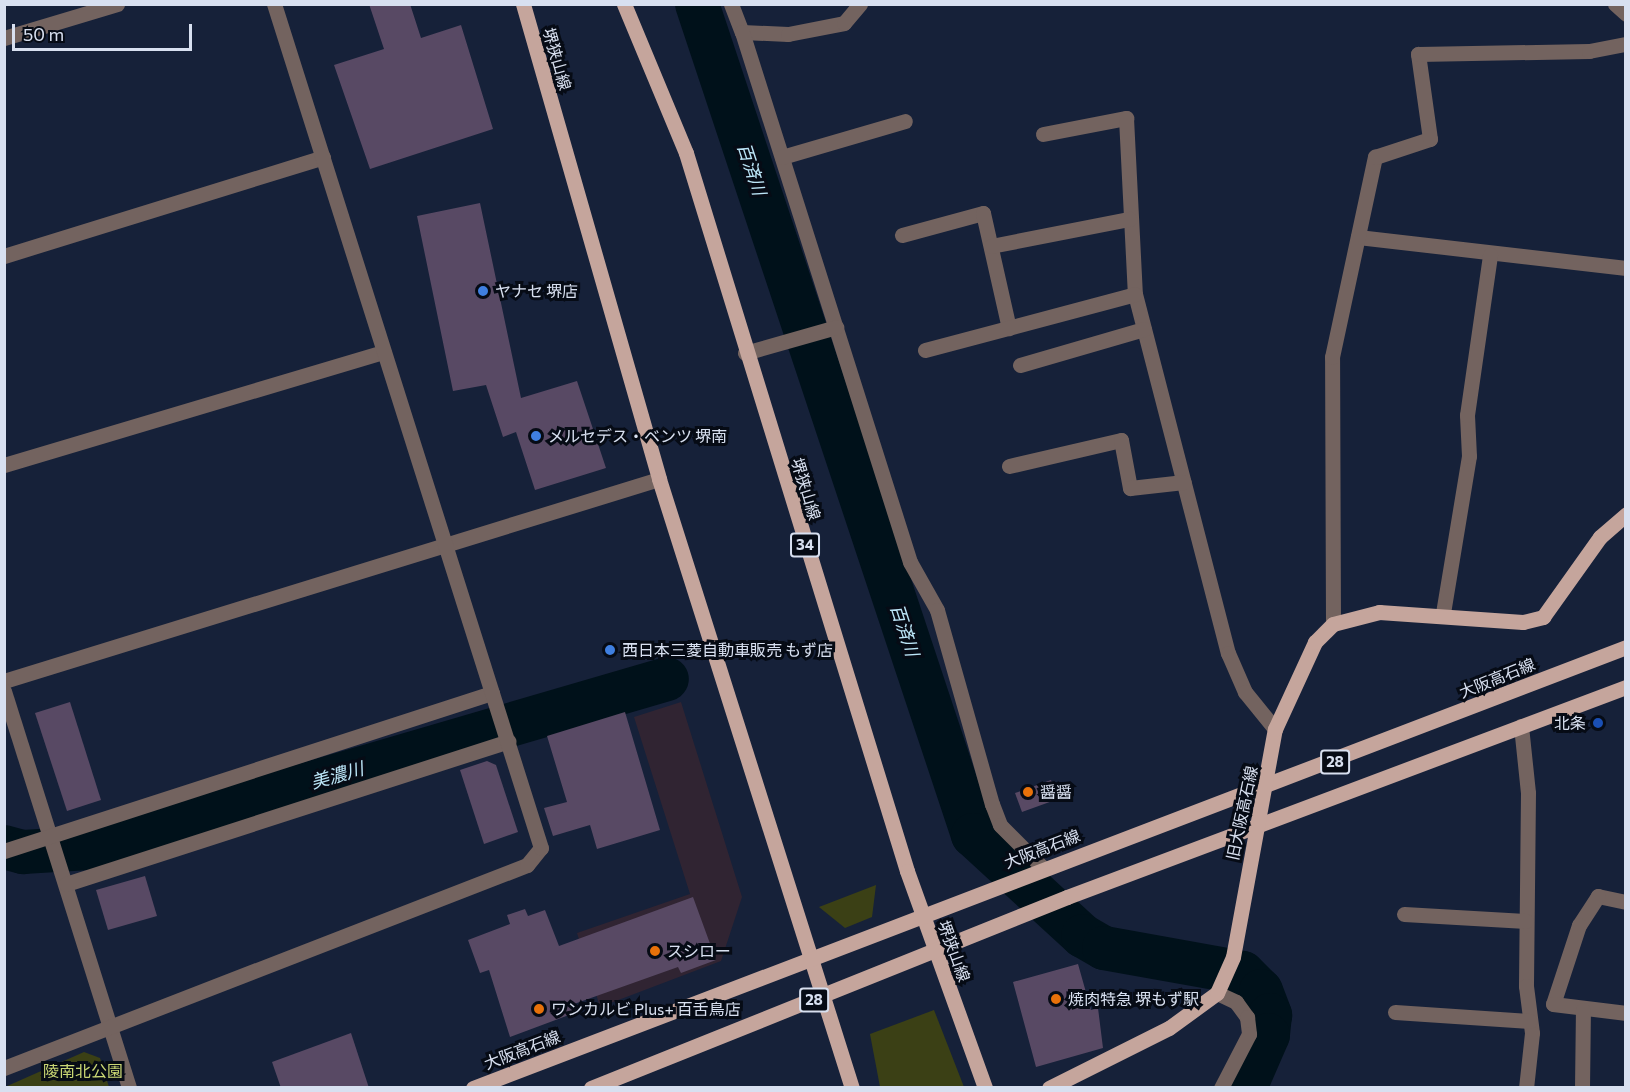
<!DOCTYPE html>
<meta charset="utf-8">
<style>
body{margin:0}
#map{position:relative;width:1630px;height:1092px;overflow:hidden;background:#162139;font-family:Commissioner,"Noto Sans JP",sans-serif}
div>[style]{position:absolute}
.commercial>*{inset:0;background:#302432}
.green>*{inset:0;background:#3b4015}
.river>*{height:44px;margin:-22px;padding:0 22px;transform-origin:22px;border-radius:22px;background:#00111a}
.building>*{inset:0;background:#584964}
.minor>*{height:15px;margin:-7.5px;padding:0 7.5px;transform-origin:7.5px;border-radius:7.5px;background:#73635f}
.major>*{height:15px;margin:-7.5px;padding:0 7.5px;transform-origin:7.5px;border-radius:7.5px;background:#c5a59c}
.dots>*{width:16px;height:16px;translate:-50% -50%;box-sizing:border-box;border:3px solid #060b15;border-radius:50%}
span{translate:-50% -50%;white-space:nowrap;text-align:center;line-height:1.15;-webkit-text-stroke:6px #060b15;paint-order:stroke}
.shield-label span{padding:2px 4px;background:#060b15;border:2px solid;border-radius:4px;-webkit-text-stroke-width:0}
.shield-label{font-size:15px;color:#d8e0f0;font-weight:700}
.street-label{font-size:16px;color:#d8e0f0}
.poi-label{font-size:16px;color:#d8e0f0}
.left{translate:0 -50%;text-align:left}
.right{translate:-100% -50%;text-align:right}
.park-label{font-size:16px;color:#cad774}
.water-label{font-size:18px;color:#bce6f8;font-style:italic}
.frame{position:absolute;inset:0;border:6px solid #d8e0f0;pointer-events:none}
.scale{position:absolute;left:12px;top:24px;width:180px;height:27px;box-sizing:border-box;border:3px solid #d8e0f0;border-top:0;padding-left:8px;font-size:18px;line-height:21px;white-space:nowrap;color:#d8e0f0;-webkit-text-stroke:4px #060b15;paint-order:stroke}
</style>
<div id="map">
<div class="commercial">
<i style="clip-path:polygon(681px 702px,742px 897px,721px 961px,600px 1007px,577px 933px,690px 894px,634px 717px)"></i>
</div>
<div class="green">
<i style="clip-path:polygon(876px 885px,872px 917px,845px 928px,819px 907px)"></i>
<i style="clip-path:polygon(934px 1010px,964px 1087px,880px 1087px,870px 1034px)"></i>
<i style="clip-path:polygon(84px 1052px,100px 1058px,109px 1087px,5px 1087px)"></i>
</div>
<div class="river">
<i style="left:697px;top:4px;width:876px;rotate:71.63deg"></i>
<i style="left:973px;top:835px;width:149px;rotate:42.6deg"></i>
<i style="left:1083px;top:936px;width:24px;rotate:30deg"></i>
<i style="left:1104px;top:948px;width:141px;rotate:10.2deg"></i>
<i style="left:1243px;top:973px;width:25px;rotate:45deg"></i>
<i style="left:1261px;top:991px;width:26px;rotate:69deg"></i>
<i style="left:1270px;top:1015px;width:20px;rotate:96deg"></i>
<i style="left:1268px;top:1035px;width:58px;rotate:113.5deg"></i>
<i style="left:4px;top:847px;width:20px;rotate:15deg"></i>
<i style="left:23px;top:852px;width:66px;rotate:-3.5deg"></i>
<i style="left:89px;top:848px;width:602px;rotate:-16.3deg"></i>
</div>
<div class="building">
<i style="clip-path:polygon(369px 4px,410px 4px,421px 38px,461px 25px,493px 129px,370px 169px,334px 65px,384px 49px)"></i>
<i style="clip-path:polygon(480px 203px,521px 398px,577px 381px,606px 468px,535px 490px,516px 432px,503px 437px,486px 385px,453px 391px,417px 216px)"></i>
<i style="clip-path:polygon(70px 702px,101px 800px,67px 811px,35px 713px)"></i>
<i style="clip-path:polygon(625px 712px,660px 830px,597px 849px,590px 825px,553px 836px,544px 808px,567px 802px,547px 736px)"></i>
<i style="clip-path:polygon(487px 761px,496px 765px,518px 832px,484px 844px,460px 770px)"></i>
<i style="clip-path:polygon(1051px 780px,1058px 799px,1022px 812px,1015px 793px)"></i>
<i style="clip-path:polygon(145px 876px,157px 916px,108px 930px,96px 890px)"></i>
<i style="clip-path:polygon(693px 897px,716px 960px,681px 973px,678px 967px,574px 1004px,577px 1012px,510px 1037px,489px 970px,480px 973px,468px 940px,510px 924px,507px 915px,525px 909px,528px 916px,545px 910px,559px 946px)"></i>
<i style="clip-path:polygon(1078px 964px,1091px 1010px,1098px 1008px,1103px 1048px,1036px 1067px,1013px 982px)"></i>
<i style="clip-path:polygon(351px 1033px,369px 1088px,281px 1088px,272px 1062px)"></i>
</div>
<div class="minor">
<i style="left:731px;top:4px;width:30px;rotate:69deg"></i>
<i style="left:742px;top:32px;width:46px;rotate:2.5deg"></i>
<i style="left:788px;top:34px;width:57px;rotate:-11.1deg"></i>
<i style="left:844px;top:23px;width:25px;rotate:-50deg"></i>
<i style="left:1615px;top:4px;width:15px;rotate:42deg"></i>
<i style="left:742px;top:32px;width:556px;rotate:72.41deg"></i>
<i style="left:910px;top:562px;width:55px;rotate:60.6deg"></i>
<i style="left:937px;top:610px;width:202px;rotate:74.2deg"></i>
<i style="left:992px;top:804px;width:22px;rotate:69deg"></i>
<i style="left:1000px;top:825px;width:58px;rotate:45deg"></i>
<i style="left:4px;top:38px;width:118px;rotate:-16.7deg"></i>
<i style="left:1043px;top:134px;width:85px;rotate:-10.9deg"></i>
<i style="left:1126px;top:118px;width:176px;rotate:87.1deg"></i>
<i style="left:1135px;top:294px;width:371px;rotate:75.5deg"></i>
<i style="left:1228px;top:653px;width:43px;rotate:66.4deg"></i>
<i style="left:1245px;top:692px;width:48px;rotate:51deg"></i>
<i style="left:782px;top:157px;width:128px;rotate:-16.3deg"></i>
<i style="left:902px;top:235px;width:84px;rotate:-15.2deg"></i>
<i style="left:983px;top:213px;width:118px;rotate:77.3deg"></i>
<i style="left:1358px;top:237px;width:270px;rotate:6.6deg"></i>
<i style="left:991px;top:246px;width:141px;rotate:-11.1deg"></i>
<i style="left:4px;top:256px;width:334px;rotate:-17.2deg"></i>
<i style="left:925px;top:350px;width:217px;rotate:-14.9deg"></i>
<i style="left:745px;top:353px;width:95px;rotate:-15.9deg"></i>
<i style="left:1020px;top:365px;width:129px;rotate:-16.2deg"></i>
<i style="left:4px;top:465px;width:396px;rotate:-16.6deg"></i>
<i style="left:1009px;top:466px;width:115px;rotate:-13.1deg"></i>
<i style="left:1121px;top:440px;width:49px;rotate:79.4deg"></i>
<i style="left:1130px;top:488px;width:54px;rotate:-6.3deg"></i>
<i style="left:1443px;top:613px;width:159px;rotate:-80.6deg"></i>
<i style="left:1469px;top:456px;width:41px;rotate:-92.8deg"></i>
<i style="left:1467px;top:415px;width:162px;rotate:-81.8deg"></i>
<i style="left:1333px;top:624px;width:267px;rotate:-90.2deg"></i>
<i style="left:1332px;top:357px;width:205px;rotate:-77.9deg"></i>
<i style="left:1375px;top:157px;width:58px;rotate:-18.1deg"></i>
<i style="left:1430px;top:139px;width:86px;rotate:-98deg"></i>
<i style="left:1418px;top:54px;width:171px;rotate:-1deg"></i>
<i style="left:1589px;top:51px;width:38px;rotate:-11deg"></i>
<i style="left:4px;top:681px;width:685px;rotate:-17.14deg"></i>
<i style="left:4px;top:691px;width:416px;rotate:72.5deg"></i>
<i style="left:1521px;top:726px;width:67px;rotate:84deg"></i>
<i style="left:1528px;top:793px;width:193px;rotate:90.6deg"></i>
<i style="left:1526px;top:986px;width:47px;rotate:82.7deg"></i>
<i style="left:1532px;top:1033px;width:55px;rotate:96.2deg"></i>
<i style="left:4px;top:851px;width:513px;rotate:-17.94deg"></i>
<i style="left:66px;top:884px;width:465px;rotate:-17.9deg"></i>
<i style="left:1626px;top:902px;width:29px;rotate:-168deg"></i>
<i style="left:1598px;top:896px;width:35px;rotate:123deg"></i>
<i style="left:1579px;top:925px;width:83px;rotate:108.2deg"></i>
<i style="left:1553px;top:1004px;width:74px;rotate:7deg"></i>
<i style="left:1404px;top:914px;width:122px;rotate:3.3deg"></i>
<i style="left:1217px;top:993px;width:21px;rotate:25deg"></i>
<i style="left:1236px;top:1002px;width:19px;rotate:54deg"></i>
<i style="left:1247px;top:1017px;width:17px;rotate:83deg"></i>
<i style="left:1249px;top:1034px;width:61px;rotate:117.4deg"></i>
<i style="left:1395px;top:1012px;width:135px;rotate:3.8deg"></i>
<i style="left:4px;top:1068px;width:561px;rotate:-21.21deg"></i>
<i style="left:527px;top:865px;width:22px;rotate:-51deg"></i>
<i style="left:541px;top:848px;width:885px;rotate:-107.55deg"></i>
<i style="left:1582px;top:1088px;width:78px;rotate:-89.3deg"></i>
</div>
<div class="major">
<i style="left:523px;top:4px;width:494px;rotate:74deg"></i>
<i style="left:659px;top:479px;width:639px;rotate:72.42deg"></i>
<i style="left:624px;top:4px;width:161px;rotate:67.4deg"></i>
<i style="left:686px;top:153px;width:751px;rotate:72.89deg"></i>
<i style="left:907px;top:871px;width:231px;rotate:70.2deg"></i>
<i style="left:473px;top:1088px;width:1234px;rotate:-20.93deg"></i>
<i style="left:591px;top:1088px;width:513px;rotate:-21.86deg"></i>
<i style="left:1067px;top:897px;width:597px;rotate:-20.59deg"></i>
<i style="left:1049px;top:1088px;width:134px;rotate:-26.6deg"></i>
<i style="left:1169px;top:1028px;width:59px;rotate:-36.1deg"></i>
<i style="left:1217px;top:993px;width:39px;rotate:-66deg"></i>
<i style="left:1233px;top:957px;width:232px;rotate:-79.6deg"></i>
<i style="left:1275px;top:729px;width:96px;rotate:-65.3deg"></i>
<i style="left:1315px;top:642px;width:25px;rotate:-45deg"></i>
<i style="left:1333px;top:624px;width:48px;rotate:-14.6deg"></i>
<i style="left:1379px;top:612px;width:144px;rotate:4deg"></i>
<i style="left:1523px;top:622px;width:21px;rotate:-14deg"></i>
<i style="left:1543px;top:617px;width:98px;rotate:-54.5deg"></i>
<i style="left:1600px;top:537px;width:35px;rotate:-41deg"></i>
</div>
<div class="dots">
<i style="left:483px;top:291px;background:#3f7fe0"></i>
<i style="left:536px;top:436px;background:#3f7fe0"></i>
<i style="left:610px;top:650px;background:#3f7fe0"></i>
<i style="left:1598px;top:723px;background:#1a4fb4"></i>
<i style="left:1028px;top:792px;background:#e8710a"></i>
<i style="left:655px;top:951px;background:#e8710a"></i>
<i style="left:1056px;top:999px;background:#e8710a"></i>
<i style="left:539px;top:1009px;background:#e8710a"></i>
</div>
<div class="shield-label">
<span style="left:805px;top:545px">34</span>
<span style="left:1335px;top:762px">28</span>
<span style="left:814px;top:1000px">28</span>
</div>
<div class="street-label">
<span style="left:557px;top:59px;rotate:74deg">堺狭山線</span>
<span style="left:806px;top:489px;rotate:73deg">堺狭山線</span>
<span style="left:1497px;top:678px;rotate:-22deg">大阪高石線</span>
<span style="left:1242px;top:813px;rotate:-78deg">旧大阪高石線</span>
<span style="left:1042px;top:849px;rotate:-21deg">大阪高石線</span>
<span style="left:954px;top:951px;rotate:70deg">堺狭山線</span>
<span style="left:522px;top:1050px;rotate:-21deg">大阪高石線</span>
</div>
<div class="poi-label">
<span class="left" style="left:495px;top:291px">ヤナセ 堺店</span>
<span class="left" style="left:548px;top:436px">メルセデス・ベンツ 堺南</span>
<span class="left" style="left:622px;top:650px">西日本三菱自動車販売 もず店</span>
<span class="right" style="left:1586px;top:723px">北条</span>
<span class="left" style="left:1040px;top:792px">醤醤</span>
<span class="left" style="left:667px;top:951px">スシロー</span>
<span class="left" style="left:1068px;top:999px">焼肉特急 堺もず駅</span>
<span class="left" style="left:551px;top:1009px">ワンカルビ Plus+ 百舌鳥店</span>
</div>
<div class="park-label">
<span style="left:83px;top:1071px">陵南北公園</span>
</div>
<div class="water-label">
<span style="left:752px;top:169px;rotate:72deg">百済川</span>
<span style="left:905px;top:630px;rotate:72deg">百済川</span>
<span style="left:337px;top:775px;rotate:-16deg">美濃川</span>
</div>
<div class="frame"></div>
<div class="scale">50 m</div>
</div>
